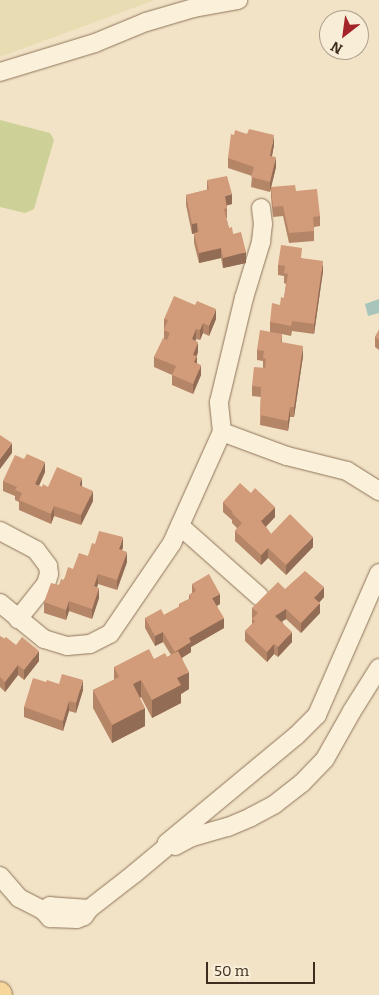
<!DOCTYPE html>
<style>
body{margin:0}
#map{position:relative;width:379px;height:995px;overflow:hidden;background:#f2e3c6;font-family:Bitter,serif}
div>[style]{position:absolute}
.farmland>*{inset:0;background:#e8ddb2}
.green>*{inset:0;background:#cdd198}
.water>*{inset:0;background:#a8c5bb}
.roads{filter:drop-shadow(0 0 1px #8f745a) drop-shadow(0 0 1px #8f745a)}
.minor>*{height:18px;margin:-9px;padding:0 9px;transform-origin:9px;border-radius:9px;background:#fbf0da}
.major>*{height:22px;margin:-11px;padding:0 11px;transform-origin:11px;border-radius:11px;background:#f7d79c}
.wall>*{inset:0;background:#b58568}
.shaded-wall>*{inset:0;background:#936c55}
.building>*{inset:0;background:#d29b79}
span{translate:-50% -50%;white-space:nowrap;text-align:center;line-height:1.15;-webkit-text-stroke:5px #f8edd6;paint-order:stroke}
.north{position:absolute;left:319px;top:10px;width:50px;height:50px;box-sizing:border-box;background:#f8edd6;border:1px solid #aea08d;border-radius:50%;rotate:210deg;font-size:14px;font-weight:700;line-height:20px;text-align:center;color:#3e2d1f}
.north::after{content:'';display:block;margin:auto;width:18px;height:22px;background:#a3252a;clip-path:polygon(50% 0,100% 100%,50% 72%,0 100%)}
.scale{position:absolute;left:206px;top:962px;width:109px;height:22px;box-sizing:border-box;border:2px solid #3e2d1f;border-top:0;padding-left:6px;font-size:15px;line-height:18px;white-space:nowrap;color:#3e2d1f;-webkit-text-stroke:4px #f8edd6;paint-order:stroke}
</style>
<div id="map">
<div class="farmland">
<i style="clip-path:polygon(0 0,155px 0,0 57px)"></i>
</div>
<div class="green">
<i style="clip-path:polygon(0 120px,50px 133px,54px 140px,34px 209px,25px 213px,0 207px)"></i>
</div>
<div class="water">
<i style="clip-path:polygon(379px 299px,379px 313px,368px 316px,365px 304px)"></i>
</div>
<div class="roads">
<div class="minor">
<i style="left:0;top:72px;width:99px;rotate:-17deg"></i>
<i style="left:95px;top:43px;width:55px;rotate:-22.4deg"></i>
<i style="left:146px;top:22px;width:50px;rotate:-16.3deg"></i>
<i style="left:194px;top:8px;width:45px;rotate:-10.3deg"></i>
<i style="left:222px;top:432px;width:69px;rotate:20.3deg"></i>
<i style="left:287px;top:456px;width:62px;rotate:14deg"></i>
<i style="left:347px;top:471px;width:38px;rotate:32deg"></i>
<i style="left:180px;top:526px;width:107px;rotate:41.6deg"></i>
<i style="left:0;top:531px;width:41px;rotate:27.8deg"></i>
<i style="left:36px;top:550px;width:20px;rotate:53deg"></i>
<i style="left:48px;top:566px;width:8px;rotate:83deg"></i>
<i style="left:49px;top:574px;width:10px;rotate:107deg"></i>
<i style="left:46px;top:584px;width:45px;rotate:128.7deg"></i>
<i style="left:0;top:603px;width:57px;rotate:39.3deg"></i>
<i style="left:44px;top:639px;width:24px;rotate:17deg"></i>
<i style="left:67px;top:646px;width:23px;rotate:-5deg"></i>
<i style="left:90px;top:644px;width:22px;rotate:-27deg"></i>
<i style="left:110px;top:634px;width:110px;rotate:-55.7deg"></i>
<i style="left:172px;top:543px;width:122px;rotate:-65.8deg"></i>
<i style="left:222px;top:432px;width:30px;rotate:-96deg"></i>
<i style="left:219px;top:402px;width:107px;rotate:-76.5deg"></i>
<i style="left:244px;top:298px;width:59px;rotate:-73.1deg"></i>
<i style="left:261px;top:242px;width:18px;rotate:-84deg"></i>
<i style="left:263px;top:224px;width:16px;rotate:-97deg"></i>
<i style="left:175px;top:846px;width:19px;rotate:-28deg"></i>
<i style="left:192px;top:837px;width:37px;rotate:-16deg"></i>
<i style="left:228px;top:827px;width:25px;rotate:-23deg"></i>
<i style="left:251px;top:817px;width:27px;rotate:-28deg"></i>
<i style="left:275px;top:804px;width:34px;rotate:-38deg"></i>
<i style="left:302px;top:783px;width:33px;rotate:-46deg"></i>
<i style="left:325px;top:759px;width:55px;rotate:-60.6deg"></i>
<i style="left:352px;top:711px;width:51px;rotate:-57.9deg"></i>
<i style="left:0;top:876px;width:29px;rotate:49deg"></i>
<i style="left:19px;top:898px;width:27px;rotate:27deg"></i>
<i style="left:43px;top:910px;width:11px;rotate:49deg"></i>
<i style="left:50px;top:918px;width:27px;rotate:2deg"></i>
<i style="left:77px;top:919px;width:8px;rotate:-23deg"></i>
<i style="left:84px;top:916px;width:9px;rotate:-54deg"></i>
<i style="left:89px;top:909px;width:39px;rotate:-176deg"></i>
<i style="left:50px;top:906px;width:8px;rotate:150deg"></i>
<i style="left:89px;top:909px;width:57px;rotate:-37.9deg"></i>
<i style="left:134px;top:874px;width:40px;rotate:-40deg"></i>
<i style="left:165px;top:848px;width:5px;rotate:-68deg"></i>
<i style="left:167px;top:843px;width:168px;rotate:-39.7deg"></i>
<i style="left:296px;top:736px;width:30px;rotate:-45deg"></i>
<i style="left:317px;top:715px;width:155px;rotate:-66.4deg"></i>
</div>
<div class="major">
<i style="left:0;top:993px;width:2px;rotate:63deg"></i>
</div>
</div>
<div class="wall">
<i style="clip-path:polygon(274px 145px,272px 156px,276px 167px,271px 187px,296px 191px,320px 216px,320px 226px,314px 227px,314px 241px,289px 243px,283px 216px,273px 217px,271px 197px,271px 187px,270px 192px,251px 187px,252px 176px,228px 168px,228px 158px)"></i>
<i style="clip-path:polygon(207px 180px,232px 204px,227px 205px,227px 218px,226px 218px,229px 228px,233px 234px,246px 263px,223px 268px,221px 258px,199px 263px,194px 243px,194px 233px,192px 234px,186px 205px,186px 195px,207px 190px)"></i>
<i style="clip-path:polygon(302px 258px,323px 271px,314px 334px,292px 331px,291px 336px,282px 334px,282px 343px,303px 356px,294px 417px,290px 417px,288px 431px,260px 425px,261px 397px,252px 396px,252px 386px,263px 368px,263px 361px,257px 360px,257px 350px,270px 332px,270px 322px,284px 298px,286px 284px,284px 283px,284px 276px,278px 275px,278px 265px)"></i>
<i style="clip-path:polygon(164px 319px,216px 319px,209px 336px,203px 333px,200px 340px,196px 339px,196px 341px,198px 352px,197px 356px,197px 363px,201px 375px,193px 394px,172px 385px,172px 375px,154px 367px,154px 357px,164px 338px)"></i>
<i style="clip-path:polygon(379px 330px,379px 350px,375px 347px,375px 337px)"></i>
<i style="clip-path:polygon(45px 472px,39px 486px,42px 487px,82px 486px,93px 501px,81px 525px,54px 516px,51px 524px,19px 510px,19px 502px,15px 500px,15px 496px,3px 491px,3px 481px)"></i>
<i style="clip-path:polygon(223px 502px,275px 517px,266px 527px,271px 534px,313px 547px,286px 575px,268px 558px,261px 565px,235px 541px,235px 531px,237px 528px,232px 523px,232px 520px,223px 512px)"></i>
<i style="clip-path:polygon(95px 544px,123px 547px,122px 550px,127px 562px,117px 590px,98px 584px,97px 587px,99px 598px,92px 619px,69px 611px,66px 620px,44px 613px,44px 602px,73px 569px,88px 556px)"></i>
<i style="clip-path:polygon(192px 584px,220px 604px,217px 606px,224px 628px,191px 647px,191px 652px,182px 658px,189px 689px,181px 694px,181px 703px,152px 718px,141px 697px,140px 698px,145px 726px,112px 743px,93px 708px,93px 690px,114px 680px,114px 667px,167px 657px,171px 655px,163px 642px,155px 646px,145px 628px,145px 618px,164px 615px,179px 607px,179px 604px,189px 599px,189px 595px,192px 593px)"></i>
<i style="clip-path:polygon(285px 589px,324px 597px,319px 603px,320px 613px,301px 633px,286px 619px,282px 621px,292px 642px,278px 657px,274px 654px,267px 662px,245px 641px,245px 631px,252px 624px,252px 608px)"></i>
<i style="clip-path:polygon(0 636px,39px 661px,24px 680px,18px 675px,5px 692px,0 687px)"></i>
<i style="clip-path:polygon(46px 682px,83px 690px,76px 713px,69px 711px,63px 731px,24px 717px,24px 707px)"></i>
</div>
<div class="shaded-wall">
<i style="clip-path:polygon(274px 135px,274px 145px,270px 166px,270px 156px)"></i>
<i style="clip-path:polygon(276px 157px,276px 167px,270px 192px,270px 182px)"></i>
<i style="clip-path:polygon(232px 194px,232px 204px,225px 206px,225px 196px)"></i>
<i style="clip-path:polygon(197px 223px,197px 233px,192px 234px,192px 224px)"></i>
<i style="clip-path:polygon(221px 248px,221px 258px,199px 263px,199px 253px)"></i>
<i style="clip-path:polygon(246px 252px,246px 263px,223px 268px,223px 258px)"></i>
<i style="clip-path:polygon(323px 261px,323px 271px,314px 334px,314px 324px)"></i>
<i style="clip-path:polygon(216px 309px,216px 319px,209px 336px,209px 326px)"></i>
<i style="clip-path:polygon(203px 323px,203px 333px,200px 340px,200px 330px)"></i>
<i style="clip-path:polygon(196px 329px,196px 339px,192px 349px,192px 339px)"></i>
<i style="clip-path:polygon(198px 342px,198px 352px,194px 362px,197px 356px,197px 366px,194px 372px,193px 355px)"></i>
<i style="clip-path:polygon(303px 346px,303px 356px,294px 417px,294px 407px)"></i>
<i style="clip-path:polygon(201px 365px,201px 375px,193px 394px,193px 384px)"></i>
<i style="clip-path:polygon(290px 407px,290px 417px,288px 431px,288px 421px)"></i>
<i style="clip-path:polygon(12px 443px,12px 453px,0 469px,0 459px)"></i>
<i style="clip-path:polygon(45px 462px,45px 472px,35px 494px,35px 484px)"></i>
<i style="clip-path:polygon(82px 478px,82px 488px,79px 485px)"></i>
<i style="clip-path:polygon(93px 491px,93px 501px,81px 525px,81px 515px)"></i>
<i style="clip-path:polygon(54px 506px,54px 516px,51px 524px,51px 514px)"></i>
<i style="clip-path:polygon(275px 507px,275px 517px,261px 531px,261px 521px)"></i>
<i style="clip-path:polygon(123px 537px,123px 547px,119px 559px,119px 549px)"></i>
<i style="clip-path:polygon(313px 537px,313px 547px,286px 575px,286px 565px)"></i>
<i style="clip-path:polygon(268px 548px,268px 558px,261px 565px,261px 555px)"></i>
<i style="clip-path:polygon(127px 552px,127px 562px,117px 590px,117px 580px)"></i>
<i style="clip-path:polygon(98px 574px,98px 584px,94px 596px,94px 586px)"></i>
<i style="clip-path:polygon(324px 587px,324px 597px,314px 608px,314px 598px)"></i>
<i style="clip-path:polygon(99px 588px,99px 598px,92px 619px,92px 609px)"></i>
<i style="clip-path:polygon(220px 594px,220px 604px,212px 608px,212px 598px)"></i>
<i style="clip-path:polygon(69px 601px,69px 611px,66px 620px,66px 610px)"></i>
<i style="clip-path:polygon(320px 603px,320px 613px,301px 633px,301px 623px)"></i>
<i style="clip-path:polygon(286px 609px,286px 619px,275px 626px,275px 616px)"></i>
<i style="clip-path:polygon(224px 618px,224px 628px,191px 647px,191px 652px,175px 662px,175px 652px,189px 638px)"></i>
<i style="clip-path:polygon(163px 632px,163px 642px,155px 646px,155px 636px)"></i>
<i style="clip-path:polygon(292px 632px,292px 642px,278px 657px,278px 647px)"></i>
<i style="clip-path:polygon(274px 644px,274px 654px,267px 662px,267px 652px)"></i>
<i style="clip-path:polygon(39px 651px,39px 661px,24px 680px,24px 670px)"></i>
<i style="clip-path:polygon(18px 665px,18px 675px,5px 692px,5px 682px)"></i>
<i style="clip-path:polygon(189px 672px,189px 689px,181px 694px,181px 703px,152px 718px,152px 700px,177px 678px)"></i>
<i style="clip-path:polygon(83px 680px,83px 690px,76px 713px,76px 703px)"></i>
<i style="clip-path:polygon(141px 680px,141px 697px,133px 702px,133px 684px)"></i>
<i style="clip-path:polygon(69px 701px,69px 711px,63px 731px,63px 721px)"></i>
<i style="clip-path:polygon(145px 708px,145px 726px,112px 743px,112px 725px)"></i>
</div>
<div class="building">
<i style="clip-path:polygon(249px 129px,274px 135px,270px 156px,276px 157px,270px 182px,251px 177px,254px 167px,228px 158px,231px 134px,234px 135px,235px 130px,247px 134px)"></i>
<i style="clip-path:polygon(227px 176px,232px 194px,225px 196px,227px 208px,224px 209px,229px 228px,232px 227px,233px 234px,241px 232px,246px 252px,223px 258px,221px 248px,199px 253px,194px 233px,199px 232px,197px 223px,192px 224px,186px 195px,209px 189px,207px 180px)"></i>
<i style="clip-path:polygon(295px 185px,296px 191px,317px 189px,320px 216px,313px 217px,314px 231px,289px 233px,283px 206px,273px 207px,271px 187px)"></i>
<i style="clip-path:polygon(281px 245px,302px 248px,301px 258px,323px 261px,314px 324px,292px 321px,291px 326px,270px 322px,272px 303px,280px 305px,281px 297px,284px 298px,288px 274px,284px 273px,285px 266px,278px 265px)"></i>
<i style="clip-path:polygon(174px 296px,195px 305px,197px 301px,216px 309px,209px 326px,203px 323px,200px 330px,196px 329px,192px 339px,198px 342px,193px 355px,197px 356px,194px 362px,201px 365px,193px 384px,172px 375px,176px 366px,154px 357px,163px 338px,167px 340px,170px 333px,164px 330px,168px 320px,164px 319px)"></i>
<i style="clip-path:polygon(260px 330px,282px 334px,281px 342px,303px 346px,294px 407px,290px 407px,288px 421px,260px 415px,261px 387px,252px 386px,254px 367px,265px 368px,266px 359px,263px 358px,264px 351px,257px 350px)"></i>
<i style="clip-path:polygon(379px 330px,379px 340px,375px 337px)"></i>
<i style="clip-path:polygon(0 435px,12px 443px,0 459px)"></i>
<i style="clip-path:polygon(27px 454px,45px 462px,35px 484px,42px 487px,43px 484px,48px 487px,57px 467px,82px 478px,79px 485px,93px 491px,81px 515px,54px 506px,51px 514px,19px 500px,22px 493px,15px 490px,17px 487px,3px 481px,15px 455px,24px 459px)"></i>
<i style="clip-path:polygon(240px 483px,251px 493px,255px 488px,275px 507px,261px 521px,271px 534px,290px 514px,313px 537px,286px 565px,268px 548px,261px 555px,235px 531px,242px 523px,232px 513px,233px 512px,223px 502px)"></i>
<i style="clip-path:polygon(99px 531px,123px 537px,119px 549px,127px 552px,117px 580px,98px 574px,94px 586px,99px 588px,92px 609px,69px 601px,66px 610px,44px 602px,51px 583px,59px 585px,61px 579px,64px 580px,68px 567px,73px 569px,79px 553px,88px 556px,92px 543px,95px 544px)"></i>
<i style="clip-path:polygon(305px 571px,324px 587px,314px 598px,320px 603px,301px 623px,286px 609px,275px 616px,292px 632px,278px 647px,274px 644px,267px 652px,245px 631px,255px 621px,252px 619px,258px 613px,252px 608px,278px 582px,285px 589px)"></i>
<i style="clip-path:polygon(209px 574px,220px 594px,212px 598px,224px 618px,189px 638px,191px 642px,175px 652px,163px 632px,155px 636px,145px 618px,161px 609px,164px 615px,180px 606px,179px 604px,191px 598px,189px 595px,196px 591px,192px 584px)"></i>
<i style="clip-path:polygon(0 636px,4px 639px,6px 637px,16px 645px,22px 637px,39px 651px,24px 670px,18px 665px,5px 682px,0 677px)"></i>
<i style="clip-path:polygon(149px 649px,154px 659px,165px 653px,167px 657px,178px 651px,189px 672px,177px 678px,181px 685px,152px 700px,141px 680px,133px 684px,145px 708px,112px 725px,93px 690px,119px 677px,114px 667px)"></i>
<i style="clip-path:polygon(62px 674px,83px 680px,76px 703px,69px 701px,63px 721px,24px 707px,33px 678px,46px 682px,47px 680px,59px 684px)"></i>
</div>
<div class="north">N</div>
<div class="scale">50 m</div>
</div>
